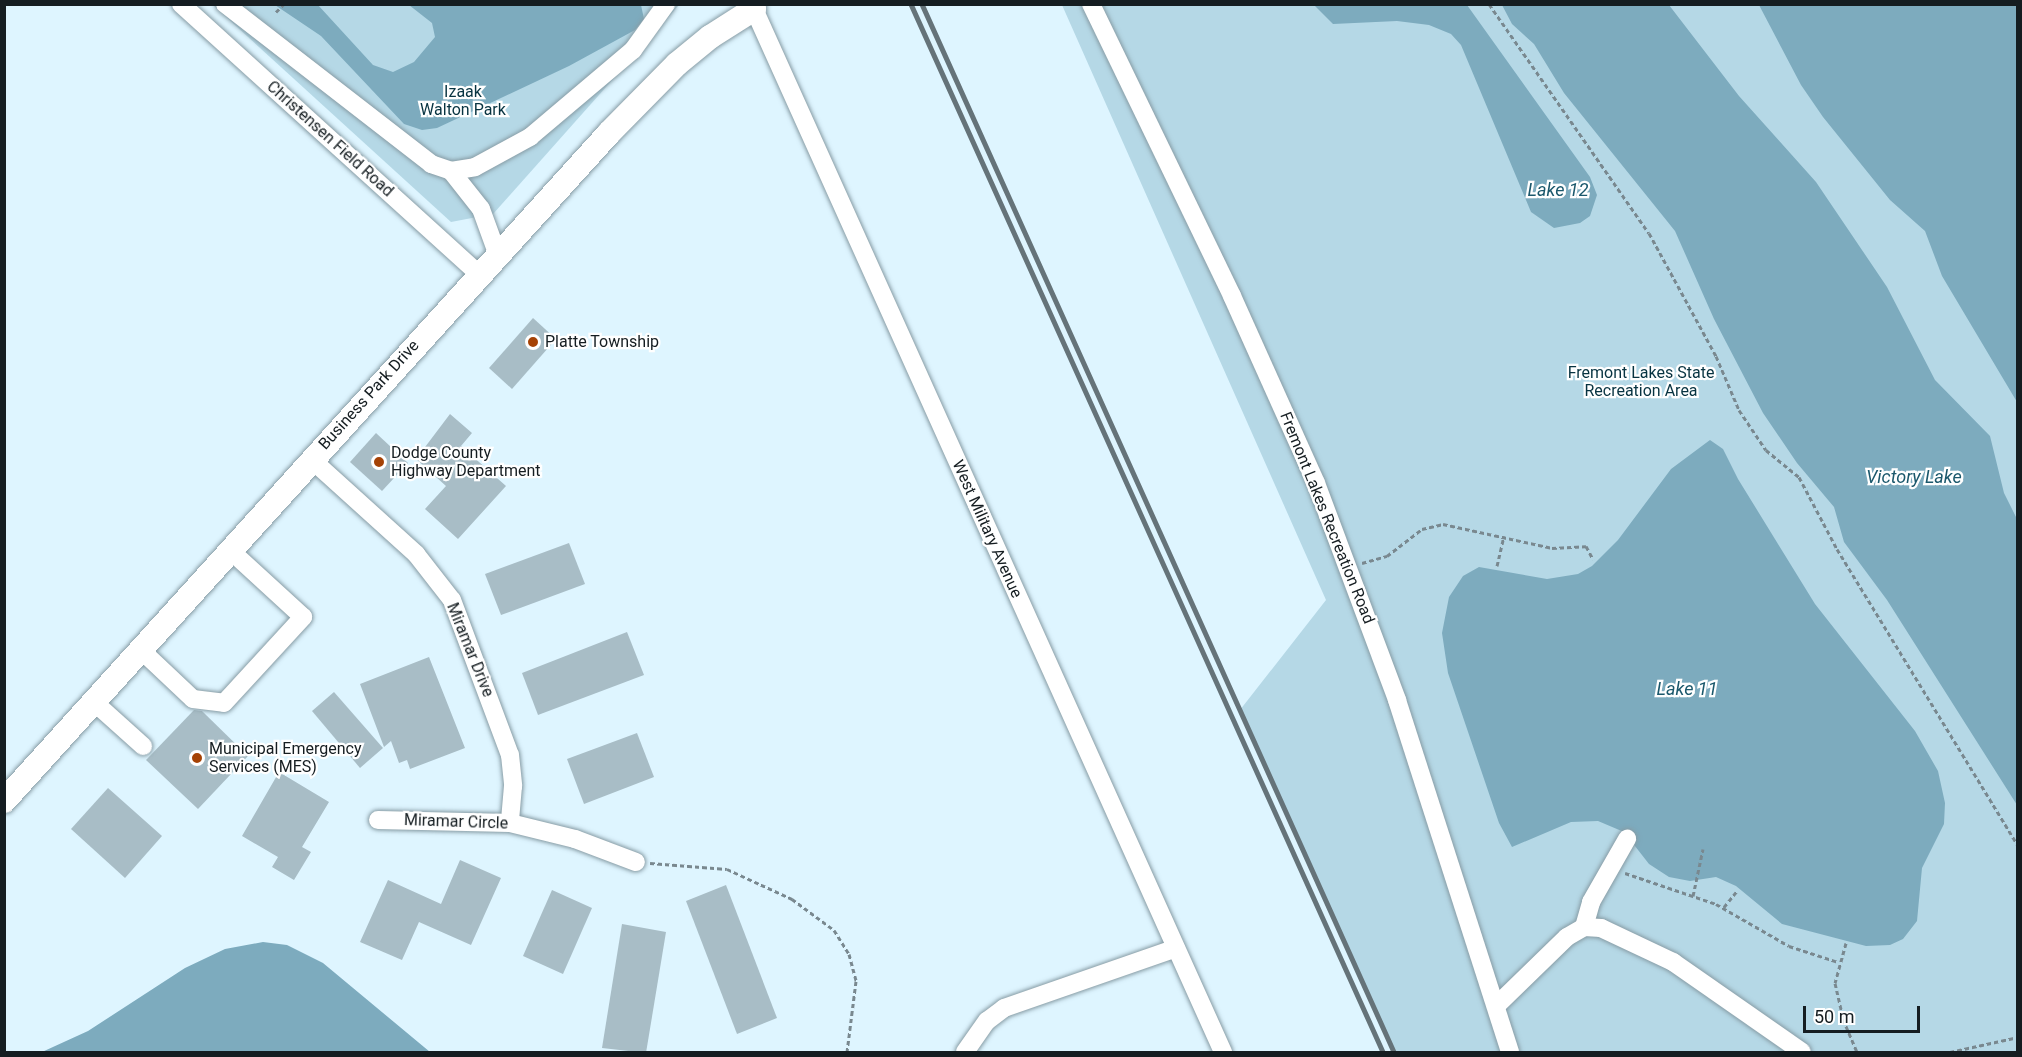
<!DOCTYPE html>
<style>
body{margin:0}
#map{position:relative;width:2022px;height:1057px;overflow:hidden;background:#def5ff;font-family:Roboto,sans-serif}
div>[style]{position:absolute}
.green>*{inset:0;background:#b5d8e6}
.water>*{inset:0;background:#7dabbe}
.building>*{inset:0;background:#a8bdc6}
.path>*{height:3px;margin-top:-1.5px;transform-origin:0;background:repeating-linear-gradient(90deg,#79888f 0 4.5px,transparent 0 7.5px)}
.roads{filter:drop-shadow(0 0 2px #879ca5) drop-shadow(0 0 2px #879ca5)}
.minor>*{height:18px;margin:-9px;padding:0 9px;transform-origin:9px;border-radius:9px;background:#fff}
.major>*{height:24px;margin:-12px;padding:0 12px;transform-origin:12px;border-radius:12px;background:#fff}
.rail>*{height:4.5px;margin:-2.25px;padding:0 2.25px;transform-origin:2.25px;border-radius:2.25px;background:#657379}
.dots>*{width:16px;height:16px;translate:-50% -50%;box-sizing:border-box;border:3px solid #fff;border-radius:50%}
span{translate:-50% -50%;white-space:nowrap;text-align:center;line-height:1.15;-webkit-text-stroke:4.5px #fff;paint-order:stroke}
.park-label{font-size:16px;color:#073341}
.street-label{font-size:16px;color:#151d21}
.poi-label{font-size:16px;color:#151d21}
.left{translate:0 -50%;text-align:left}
.water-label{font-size:18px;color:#1b586c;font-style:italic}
.frame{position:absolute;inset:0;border:6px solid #151d21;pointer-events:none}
.scale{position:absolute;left:1803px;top:1006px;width:117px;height:27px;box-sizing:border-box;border:3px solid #151d21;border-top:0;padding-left:8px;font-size:18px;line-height:21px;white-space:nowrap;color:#151d21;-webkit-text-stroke:4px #fff;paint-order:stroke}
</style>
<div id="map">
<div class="green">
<i style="clip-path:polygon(213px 5px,679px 5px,493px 214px,451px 222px)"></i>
<i style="clip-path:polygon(1062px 5px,2017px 5px,2017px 1052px,1394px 1052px,1240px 710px,1326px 600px)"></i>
</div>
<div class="water">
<i style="clip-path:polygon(275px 5px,318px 5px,373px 65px,393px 72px,414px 62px,435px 37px,432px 23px,409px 5px,641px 5px,644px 19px,635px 30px,569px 66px,437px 128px,422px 130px,404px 124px,321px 36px)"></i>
<i style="clip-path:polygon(1314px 5px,1467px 5px,1590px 177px,1597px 195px,1590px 216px,1580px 223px,1554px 228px,1531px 212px,1461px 45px,1451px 34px,1429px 25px,1397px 21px,1333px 24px)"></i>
<i style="clip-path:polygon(1502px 5px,1669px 5px,1739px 96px,1816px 182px,1887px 287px,1935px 380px,1990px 436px,2004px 493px,2017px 519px,2017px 805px,1887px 600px,1844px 542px,1834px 507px,1797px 463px,1763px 413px,1714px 319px,1675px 231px,1564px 93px,1534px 44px,1512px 24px)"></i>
<i style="clip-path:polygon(1759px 5px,2017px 5px,2017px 402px,1942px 276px,1925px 231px,1890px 200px,1823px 117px,1801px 85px)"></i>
<i style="clip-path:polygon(1710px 440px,1723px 449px,1738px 479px,1815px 604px,1915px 731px,1938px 771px,1945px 803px,1944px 824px,1922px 868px,1917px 921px,1903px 939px,1890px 945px,1866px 946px,1782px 924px,1736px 886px,1716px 877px,1690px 881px,1669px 877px,1649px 864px,1624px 832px,1598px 821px,1571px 822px,1512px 847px,1499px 823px,1448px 673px,1442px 633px,1449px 597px,1463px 576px,1479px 567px,1547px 579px,1578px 574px,1592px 566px,1618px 540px,1671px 469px)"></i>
<i style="clip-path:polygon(263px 942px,287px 945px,323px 963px,430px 1052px,42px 1052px,88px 1031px,185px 968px,225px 949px)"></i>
</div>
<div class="building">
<i style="clip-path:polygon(533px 318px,556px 339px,512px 389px,489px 368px)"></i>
<i style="clip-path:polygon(450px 414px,472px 433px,461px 446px,506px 486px,458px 539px,425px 509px,446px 486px,416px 459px)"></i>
<i style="clip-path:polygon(376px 433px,408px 463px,382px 491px,350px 462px)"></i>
<i style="clip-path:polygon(569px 543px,585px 584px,501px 615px,485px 574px)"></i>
<i style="clip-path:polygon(627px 632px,644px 675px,538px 715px,522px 673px)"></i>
<i style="clip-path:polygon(429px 657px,465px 748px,410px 769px,407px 760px,399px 763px,391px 741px,384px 747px,360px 684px)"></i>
<i style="clip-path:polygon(334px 692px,383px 748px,360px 768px,312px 711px)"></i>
<i style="clip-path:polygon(194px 710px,202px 711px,248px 756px,198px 809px,146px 760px)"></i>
<i style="clip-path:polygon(637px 733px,654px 777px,584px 804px,567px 759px)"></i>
<i style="clip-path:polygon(279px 772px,329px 802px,302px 847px,311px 852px,294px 880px,272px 867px,278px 857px,242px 836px)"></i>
<i style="clip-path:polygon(108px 788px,162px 836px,125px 878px,71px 829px)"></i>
<i style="clip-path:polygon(460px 860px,501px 878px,471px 945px,419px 922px,402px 960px,360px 942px,388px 880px,441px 904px)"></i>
<i style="clip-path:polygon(726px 885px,777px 1018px,737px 1034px,686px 901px)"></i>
<i style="clip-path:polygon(552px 890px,592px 908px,563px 974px,523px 956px)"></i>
<i style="clip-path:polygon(622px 924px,666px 932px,646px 1053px,602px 1048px)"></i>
</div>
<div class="path">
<i style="left:1489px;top:4px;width:279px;rotate:55.1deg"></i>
<i style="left:1649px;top:233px;width:140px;rotate:61.4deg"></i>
<i style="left:1716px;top:356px;width:59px;rotate:66.9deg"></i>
<i style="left:1739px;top:410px;width:48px;rotate:56deg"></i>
<i style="left:1766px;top:450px;width:43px;rotate:39.3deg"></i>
<i style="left:1799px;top:477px;width:81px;rotate:62.2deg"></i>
<i style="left:1837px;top:549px;width:347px;rotate:58.6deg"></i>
<i style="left:276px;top:12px;width:11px;rotate:-45deg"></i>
<i style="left:1362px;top:563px;width:26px;rotate:-16deg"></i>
<i style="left:1387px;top:556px;width:44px;rotate:-37.6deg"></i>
<i style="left:1422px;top:529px;width:22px;rotate:-13deg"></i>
<i style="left:1443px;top:524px;width:112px;rotate:12.4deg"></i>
<i style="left:1552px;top:548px;width:34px;rotate:-3deg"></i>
<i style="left:1586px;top:546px;width:15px;rotate:62deg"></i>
<i style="left:1497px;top:566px;width:31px;rotate:-77deg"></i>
<i style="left:650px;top:863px;width:77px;rotate:4.5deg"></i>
<i style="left:727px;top:869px;width:72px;rotate:24.8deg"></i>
<i style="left:792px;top:899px;width:52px;rotate:36.4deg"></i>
<i style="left:834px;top:930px;width:28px;rotate:58deg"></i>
<i style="left:849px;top:954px;width:28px;rotate:75deg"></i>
<i style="left:856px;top:981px;width:72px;rotate:97.2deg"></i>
<i style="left:1625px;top:873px;width:96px;rotate:18.8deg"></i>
<i style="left:1716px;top:904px;width:84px;rotate:29.9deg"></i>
<i style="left:1789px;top:946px;width:52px;rotate:18.1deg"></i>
<i style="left:1693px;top:896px;width:48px;rotate:-78deg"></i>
<i style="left:1724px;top:907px;width:22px;rotate:-51deg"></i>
<i style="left:1846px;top:943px;width:41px;rotate:105.4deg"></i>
<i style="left:1835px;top:983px;width:37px;rotate:77deg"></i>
<i style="left:1843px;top:1019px;width:36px;rotate:67deg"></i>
<i style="left:1950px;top:1052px;width:70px;rotate:-12.4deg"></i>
</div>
<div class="roads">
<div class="minor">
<i style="left:181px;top:4px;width:401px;rotate:42.2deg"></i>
<i style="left:225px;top:4px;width:261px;rotate:37.8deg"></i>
<i style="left:431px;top:164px;width:21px;rotate:19deg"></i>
<i style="left:451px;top:171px;width:24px;rotate:-9deg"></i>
<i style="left:475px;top:167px;width:63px;rotate:-28.6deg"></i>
<i style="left:530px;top:137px;width:135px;rotate:-40.2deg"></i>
<i style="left:633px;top:50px;width:57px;rotate:-54.3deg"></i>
<i style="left:1091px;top:4px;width:324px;rotate:64.2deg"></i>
<i style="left:1232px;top:296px;width:205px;rotate:65.8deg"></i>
<i style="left:1316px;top:483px;width:232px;rotate:69.5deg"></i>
<i style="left:1397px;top:700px;width:370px;rotate:72.2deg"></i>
<i style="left:754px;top:9px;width:1144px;rotate:65.79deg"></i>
<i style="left:451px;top:171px;width:48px;rotate:51.7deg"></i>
<i style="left:481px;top:209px;width:47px;rotate:70deg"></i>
<i style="left:311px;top:459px;width:142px;rotate:42.1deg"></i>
<i style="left:416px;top:554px;width:58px;rotate:52deg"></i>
<i style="left:452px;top:600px;width:165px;rotate:69.5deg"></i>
<i style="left:510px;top:755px;width:31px;rotate:84deg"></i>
<i style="left:513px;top:786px;width:37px;rotate:95deg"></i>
<i style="left:141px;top:650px;width:71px;rotate:43.3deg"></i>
<i style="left:193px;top:699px;width:31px;rotate:7deg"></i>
<i style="left:224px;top:703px;width:117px;rotate:-47.4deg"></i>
<i style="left:303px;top:617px;width:99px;rotate:-137.5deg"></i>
<i style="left:94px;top:702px;width:66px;rotate:41.9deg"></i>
<i style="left:378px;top:820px;width:132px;rotate:1.3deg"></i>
<i style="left:510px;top:823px;width:67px;rotate:13.8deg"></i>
<i style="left:575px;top:839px;width:65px;rotate:20.7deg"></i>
<i style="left:1584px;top:927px;width:26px;rotate:-74deg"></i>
<i style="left:1591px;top:902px;width:73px;rotate:-60.3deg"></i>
<i style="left:1496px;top:1006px;width:99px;rotate:-44.2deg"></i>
<i style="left:1567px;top:937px;width:20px;rotate:-30deg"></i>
<i style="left:1584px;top:927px;width:17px;rotate:3deg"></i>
<i style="left:1601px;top:928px;width:80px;rotate:25.3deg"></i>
<i style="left:1673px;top:962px;width:157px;rotate:34.9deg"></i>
<i style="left:965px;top:1052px;width:38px;rotate:-55deg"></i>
<i style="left:987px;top:1021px;width:21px;rotate:-37deg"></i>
<i style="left:1004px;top:1008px;width:182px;rotate:-19.2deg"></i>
</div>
<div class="major">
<i style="left:4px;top:801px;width:901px;rotate:-47.83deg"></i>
<i style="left:609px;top:133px;width:97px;rotate:-45.4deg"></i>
<i style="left:677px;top:64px;width:43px;rotate:-39.3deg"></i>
<i style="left:710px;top:37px;width:52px;rotate:-32.5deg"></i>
<i style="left:754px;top:9px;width:5px;rotate:-112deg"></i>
</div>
</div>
<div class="rail">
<i style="left:911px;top:4px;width:1149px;rotate:65.75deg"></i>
<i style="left:922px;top:4px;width:1149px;rotate:65.75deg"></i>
</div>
<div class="dots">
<i style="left:533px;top:342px;background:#a54205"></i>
<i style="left:379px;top:462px;background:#a54205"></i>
<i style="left:197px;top:758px;background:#a54205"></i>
</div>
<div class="park-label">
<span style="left:463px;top:101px">Izaak<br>Walton Park</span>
<span style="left:1641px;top:382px">Fremont Lakes State<br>Recreation Area</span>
</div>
<div class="street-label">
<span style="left:330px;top:139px;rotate:42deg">Christensen Field Road</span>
<span style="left:369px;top:395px;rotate:-48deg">Business Park Drive</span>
<span style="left:1327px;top:518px;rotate:68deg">Fremont Lakes Recreation Road</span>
<span style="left:987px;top:529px;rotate:66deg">West Military Avenue</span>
<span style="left:470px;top:650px;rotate:68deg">Miramar Drive</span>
<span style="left:456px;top:822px;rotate:2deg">Miramar Circle</span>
</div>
<div class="poi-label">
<span class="left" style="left:545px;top:342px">Platte Township</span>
<span class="left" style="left:391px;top:462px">Dodge County<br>Highway Department</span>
<span class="left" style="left:209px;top:758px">Municipal Emergency<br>Services (MES)</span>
</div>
<div class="water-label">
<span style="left:1558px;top:190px">Lake 12</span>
<span style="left:1914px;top:477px">Victory Lake</span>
<span style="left:1687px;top:689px">Lake 11</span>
</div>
<div class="frame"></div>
<div class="scale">50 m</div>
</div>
